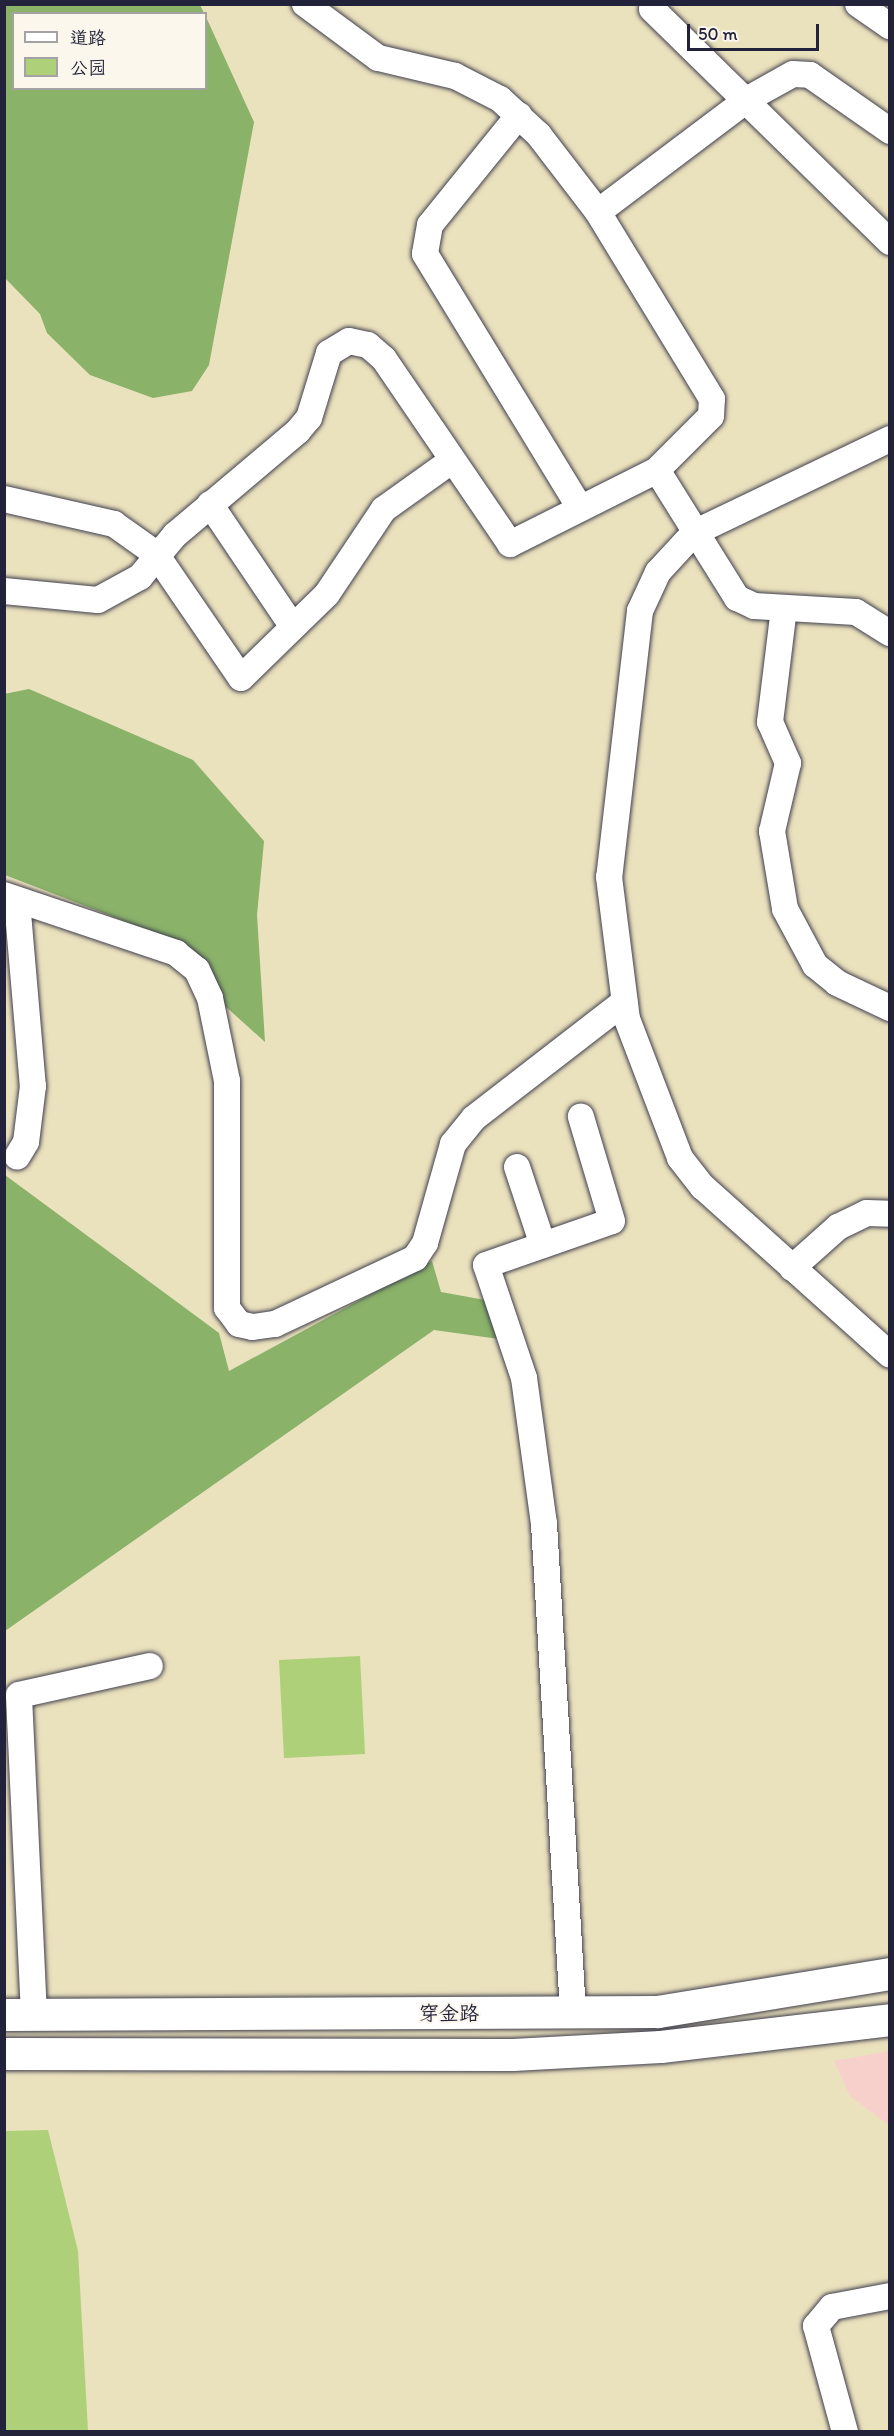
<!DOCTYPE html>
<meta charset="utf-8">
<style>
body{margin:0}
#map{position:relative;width:894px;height:2436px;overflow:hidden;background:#eae1bd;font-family:Itim,"LXGW WenKai TC",sans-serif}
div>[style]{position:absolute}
.built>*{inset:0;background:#f7d0cc}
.green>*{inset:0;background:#add079}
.forest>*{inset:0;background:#8ab269}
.roads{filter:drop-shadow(0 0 2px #403f4e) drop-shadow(0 0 2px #403f4e)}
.minor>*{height:26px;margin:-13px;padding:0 13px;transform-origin:13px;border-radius:13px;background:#fff}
.major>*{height:32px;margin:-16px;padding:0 16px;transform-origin:16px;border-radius:16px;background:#fff}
span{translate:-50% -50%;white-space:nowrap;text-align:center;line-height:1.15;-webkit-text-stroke:4.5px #fbf7ec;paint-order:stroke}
.street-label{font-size:20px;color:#22223b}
.frame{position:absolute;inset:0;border:6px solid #22223b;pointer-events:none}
.legend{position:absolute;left:12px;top:12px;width:195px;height:78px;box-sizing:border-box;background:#fbf7ec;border:2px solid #a4a2a5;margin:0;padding:8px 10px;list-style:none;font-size:18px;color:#22223b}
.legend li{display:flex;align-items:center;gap:12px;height:30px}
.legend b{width:30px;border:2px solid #a4a2a5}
.scale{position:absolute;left:687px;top:24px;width:132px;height:27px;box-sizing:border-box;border:3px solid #22223b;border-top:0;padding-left:8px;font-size:18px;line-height:21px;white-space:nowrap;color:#22223b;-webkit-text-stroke:4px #fbf7ec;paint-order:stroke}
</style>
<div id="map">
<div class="built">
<i style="clip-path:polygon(889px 2051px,890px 2051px,889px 2125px,850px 2096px,834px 2061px)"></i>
</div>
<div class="green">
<i style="clip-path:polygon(360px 1656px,365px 1754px,284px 1758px,279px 1660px)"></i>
<i style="clip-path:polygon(48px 2130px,78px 2251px,88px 2431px,5px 2431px,5px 2131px)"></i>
</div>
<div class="forest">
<i style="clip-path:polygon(4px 5px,200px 5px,204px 13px,14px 14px,14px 88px,206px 88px,206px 17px,254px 122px,209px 365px,192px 391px,153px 398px,90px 375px,47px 333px,40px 314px,5px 278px)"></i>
<i style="clip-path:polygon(29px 689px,193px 760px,264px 841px,257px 915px,265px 1042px,225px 1006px,184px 944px,5px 875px,4px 694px)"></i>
<i style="clip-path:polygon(5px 1175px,219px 1333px,229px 1371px,432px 1261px,441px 1292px,485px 1300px,499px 1339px,434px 1330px,5px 1631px)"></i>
</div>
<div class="roads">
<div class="minor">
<i style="left:858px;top:4px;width:39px;rotate:35deg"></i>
<i style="left:652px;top:9px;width:333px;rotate:44.4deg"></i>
<i style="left:519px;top:115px;width:141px;rotate:129deg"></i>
<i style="left:430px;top:225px;width:29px;rotate:100deg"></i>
<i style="left:425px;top:254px;width:298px;rotate:58.6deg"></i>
<i style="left:598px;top:212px;width:188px;rotate:-37deg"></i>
<i style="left:748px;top:99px;width:51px;rotate:-29.1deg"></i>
<i style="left:793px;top:74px;width:17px;rotate:3deg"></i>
<i style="left:810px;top:75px;width:98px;rotate:35deg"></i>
<i style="left:890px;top:439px;width:217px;rotate:154.4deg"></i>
<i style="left:694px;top:533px;width:53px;rotate:132.7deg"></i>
<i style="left:658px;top:572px;width:43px;rotate:114.8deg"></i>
<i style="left:640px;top:611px;width:268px;rotate:96.6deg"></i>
<i style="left:609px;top:877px;width:143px;rotate:82.8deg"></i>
<i style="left:627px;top:1019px;width:149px;rotate:69.1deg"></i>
<i style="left:680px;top:1158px;width:37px;rotate:52deg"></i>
<i style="left:703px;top:1187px;width:251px;rotate:41.9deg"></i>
<i style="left:657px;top:470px;width:151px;rotate:58deg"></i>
<i style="left:737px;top:598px;width:19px;rotate:25deg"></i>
<i style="left:754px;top:606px;width:102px;rotate:3.4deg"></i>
<i style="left:856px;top:612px;width:40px;rotate:32deg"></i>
<i style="left:4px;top:499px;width:113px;rotate:12.8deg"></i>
<i style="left:114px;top:524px;width:52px;rotate:35.5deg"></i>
<i style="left:156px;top:554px;width:150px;rotate:55.6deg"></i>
<i style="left:241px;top:678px;width:120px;rotate:-44.3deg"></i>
<i style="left:327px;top:594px;width:102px;rotate:-56.2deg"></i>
<i style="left:384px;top:509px;width:81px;rotate:-35.5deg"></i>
<i style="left:210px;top:504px;width:145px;rotate:56deg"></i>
<i style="left:4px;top:591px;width:94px;rotate:5.5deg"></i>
<i style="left:98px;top:600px;width:48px;rotate:-28.7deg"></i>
<i style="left:140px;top:577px;width:55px;rotate:-50.2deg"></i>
<i style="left:175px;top:535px;width:161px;rotate:-40.2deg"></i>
<i style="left:298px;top:431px;width:17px;rotate:-50deg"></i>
<i style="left:309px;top:418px;width:68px;rotate:-72.9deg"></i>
<i style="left:329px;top:353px;width:23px;rotate:-31deg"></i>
<i style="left:349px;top:341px;width:19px;rotate:12deg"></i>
<i style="left:368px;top:345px;width:21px;rotate:41deg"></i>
<i style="left:384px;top:359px;width:224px;rotate:55.7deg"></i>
<i style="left:510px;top:544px;width:165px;rotate:-26.7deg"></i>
<i style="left:657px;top:470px;width:76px;rotate:-45deg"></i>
<i style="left:711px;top:416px;width:17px;rotate:-87deg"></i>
<i style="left:712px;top:399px;width:219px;rotate:-121.4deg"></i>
<i style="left:598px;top:212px;width:97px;rotate:-127.5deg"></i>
<i style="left:539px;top:135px;width:53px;rotate:-137.3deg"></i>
<i style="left:500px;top:99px;width:51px;rotate:-152.9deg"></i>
<i style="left:455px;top:76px;width:79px;rotate:-166.8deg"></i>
<i style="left:378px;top:58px;width:91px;rotate:-143.5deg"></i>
<i style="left:784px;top:608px;width:115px;rotate:97deg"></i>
<i style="left:770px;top:722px;width:45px;rotate:66.3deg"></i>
<i style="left:788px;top:763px;width:70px;rotate:103.2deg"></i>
<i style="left:772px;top:831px;width:79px;rotate:80.5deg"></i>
<i style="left:785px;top:909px;width:64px;rotate:61.8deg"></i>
<i style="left:815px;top:965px;width:28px;rotate:39deg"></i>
<i style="left:837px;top:983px;width:59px;rotate:25.3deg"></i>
<i style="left:4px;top:895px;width:182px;rotate:18.6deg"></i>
<i style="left:176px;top:953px;width:27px;rotate:39deg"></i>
<i style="left:197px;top:970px;width:31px;rotate:65deg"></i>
<i style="left:210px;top:998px;width:85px;rotate:78.4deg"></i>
<i style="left:227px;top:1081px;width:227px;rotate:90deg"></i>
<i style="left:227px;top:1308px;width:20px;rotate:53deg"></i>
<i style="left:239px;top:1324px;width:14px;rotate:12deg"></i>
<i style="left:253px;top:1327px;width:22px;rotate:-8deg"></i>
<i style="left:275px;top:1324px;width:155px;rotate:-25.2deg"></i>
<i style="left:415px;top:1258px;width:18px;rotate:-56deg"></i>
<i style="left:425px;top:1243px;width:103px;rotate:-74.2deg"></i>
<i style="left:453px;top:1144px;width:33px;rotate:-51deg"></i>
<i style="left:474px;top:1118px;width:190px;rotate:-37.7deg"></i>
<i style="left:17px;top:901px;width:186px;rotate:85.1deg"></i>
<i style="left:33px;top:1086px;width:56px;rotate:97.1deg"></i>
<i style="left:26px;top:1142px;width:17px;rotate:121deg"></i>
<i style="left:517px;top:1167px;width:82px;rotate:71.6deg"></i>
<i style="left:792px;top:1268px;width:62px;rotate:-41.7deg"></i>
<i style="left:838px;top:1227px;width:32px;rotate:-26deg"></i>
<i style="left:867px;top:1213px;width:23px;rotate:2deg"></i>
<i style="left:573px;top:2012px;width:489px;rotate:-93.4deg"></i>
<i style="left:544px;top:1524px;width:147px;rotate:-97.8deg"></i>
<i style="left:524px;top:1378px;width:119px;rotate:-108.6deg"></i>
<i style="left:486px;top:1265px;width:133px;rotate:-19.2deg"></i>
<i style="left:612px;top:1221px;width:109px;rotate:-106.6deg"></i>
<i style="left:34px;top:2015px;width:320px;rotate:-92.7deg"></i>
<i style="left:19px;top:1695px;width:134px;rotate:-12.5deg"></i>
<i style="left:845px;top:2432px;width:110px;rotate:-105.3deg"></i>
<i style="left:816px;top:2326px;width:25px;rotate:-50deg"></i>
<i style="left:832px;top:2307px;width:59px;rotate:-10.7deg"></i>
</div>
<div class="major">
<i style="left:4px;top:2015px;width:654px;rotate:-0.26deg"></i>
<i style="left:658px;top:2012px;width:235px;rotate:-9.3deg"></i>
<i style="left:4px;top:2054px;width:509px;rotate:0.11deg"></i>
<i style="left:513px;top:2055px;width:148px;rotate:-3.1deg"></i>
<i style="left:661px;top:2047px;width:231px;rotate:-6.7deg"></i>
</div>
</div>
<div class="street-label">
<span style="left:449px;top:2013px">穿金路</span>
</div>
<div class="frame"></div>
<ul class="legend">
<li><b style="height:8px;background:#fff"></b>道路</li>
<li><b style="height:16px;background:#add079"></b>公园</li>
</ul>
<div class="scale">50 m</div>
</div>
